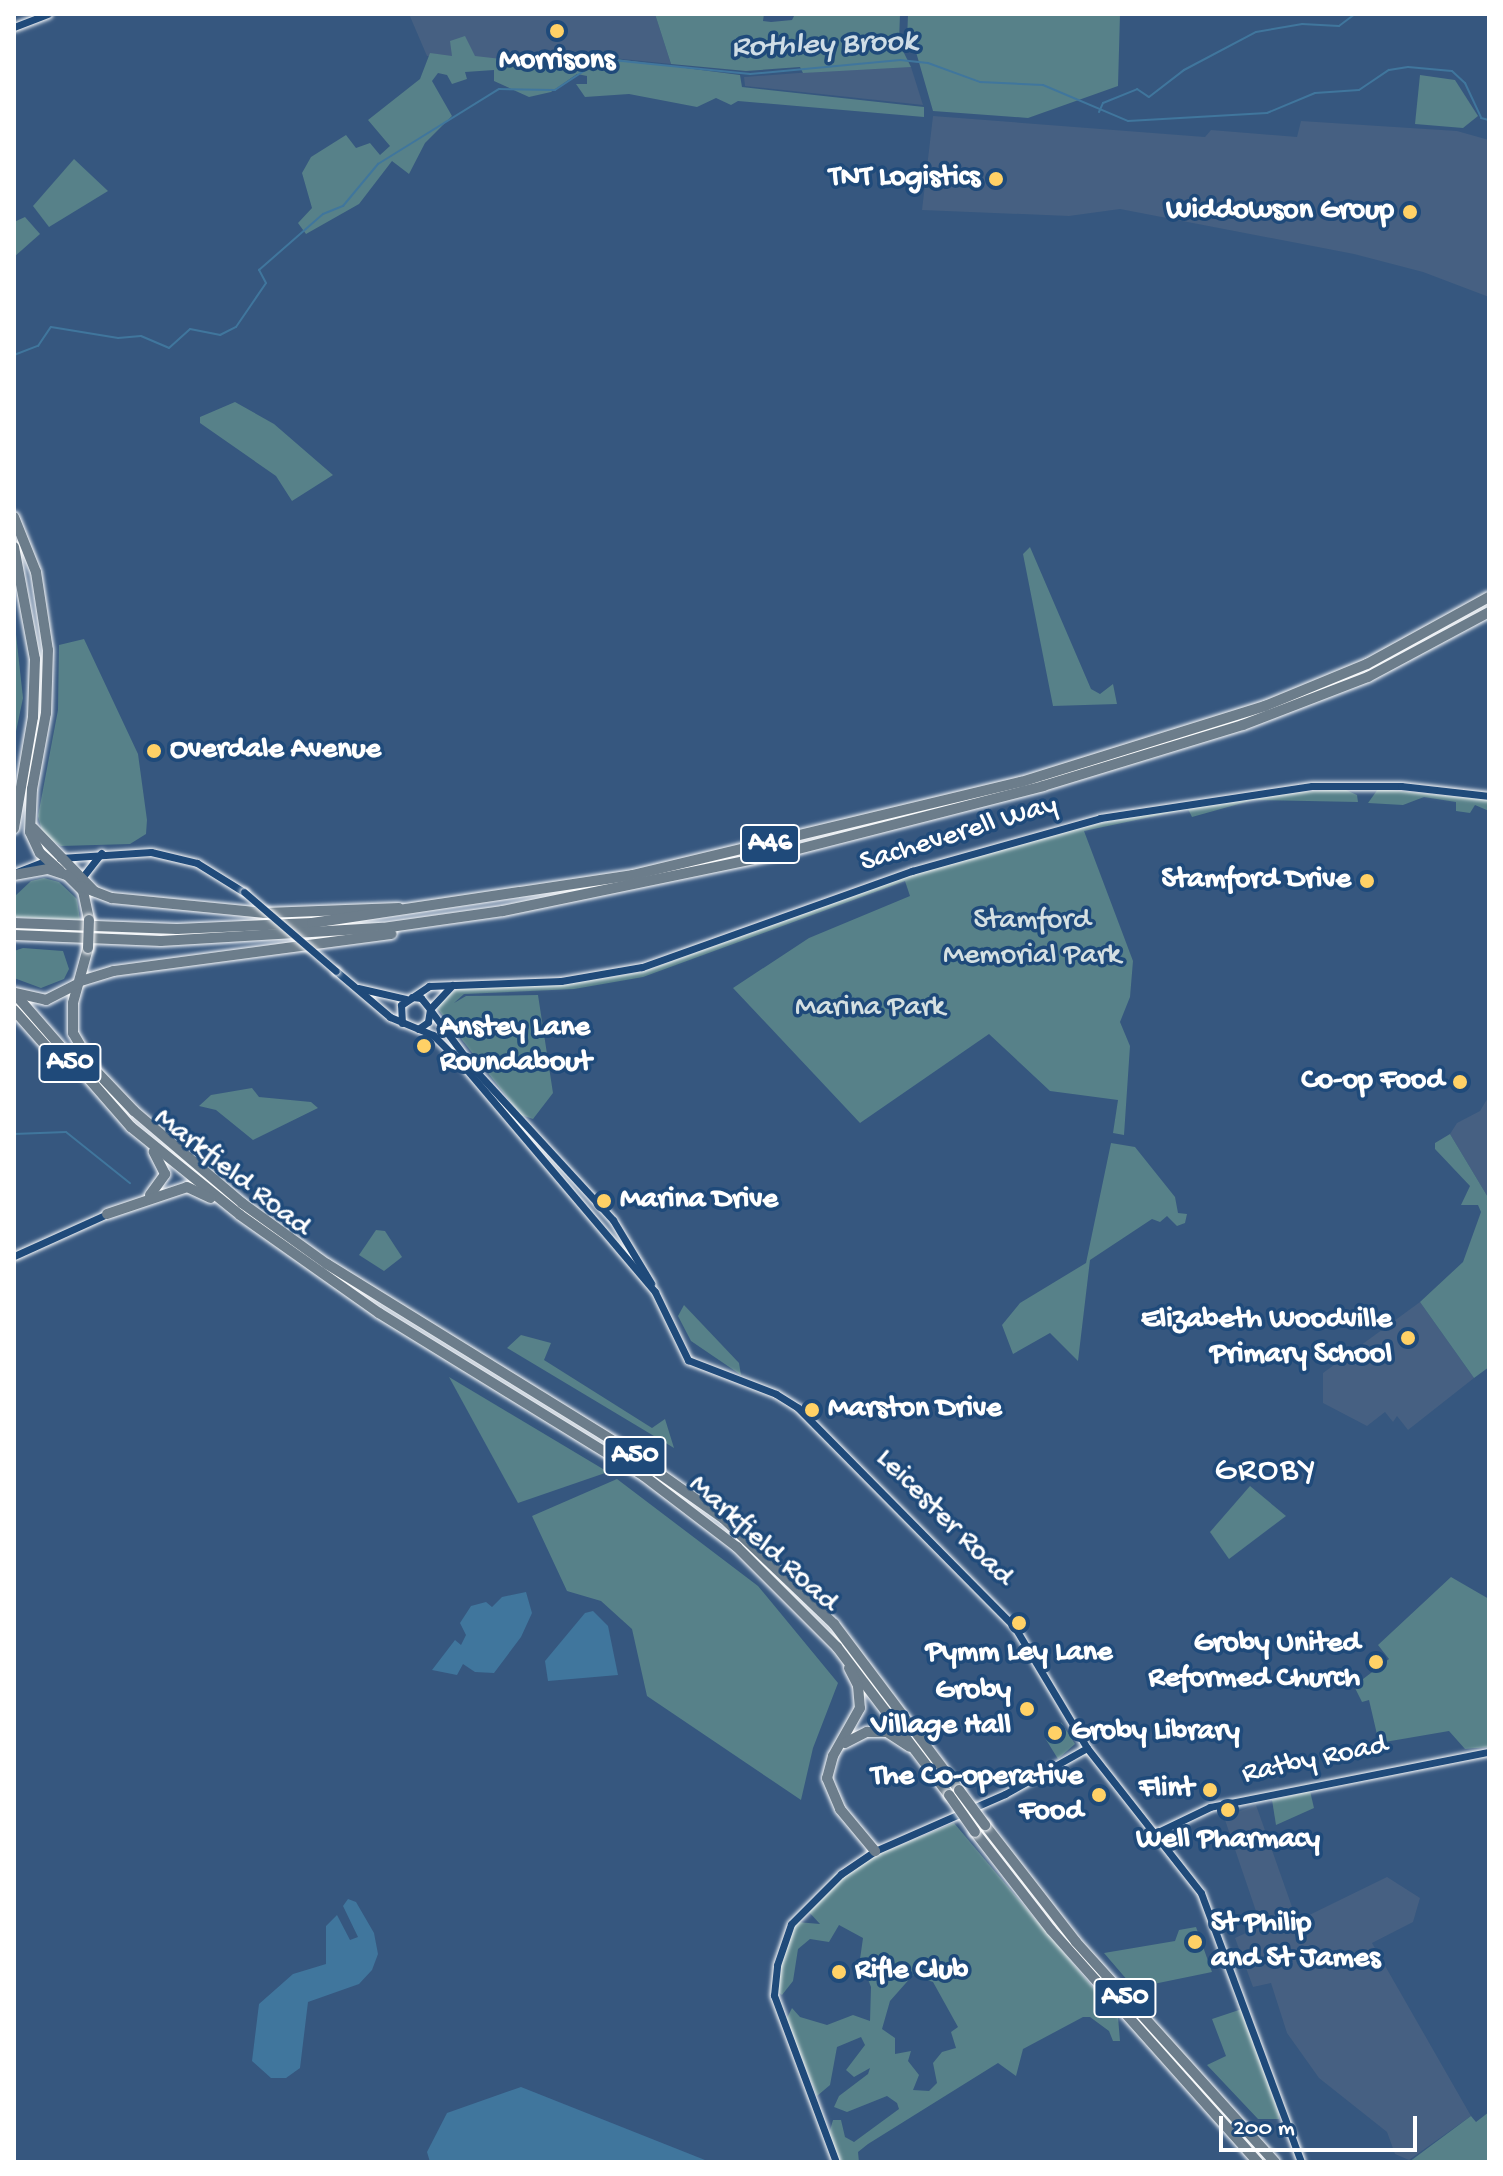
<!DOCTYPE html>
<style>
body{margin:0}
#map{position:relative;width:1503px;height:2176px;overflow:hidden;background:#36577f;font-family:"Gochi Hand",sans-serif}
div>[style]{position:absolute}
.built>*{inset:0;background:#466082}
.green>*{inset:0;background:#578189}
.water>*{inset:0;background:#40769d}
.stream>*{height:2px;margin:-1px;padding:0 1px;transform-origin:1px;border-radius:1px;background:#40769d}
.roads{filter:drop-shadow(0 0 2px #fff) drop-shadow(0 0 2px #fff)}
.minor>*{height:7px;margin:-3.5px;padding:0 3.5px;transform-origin:3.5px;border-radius:3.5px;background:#1f4a7a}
.highway>*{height:10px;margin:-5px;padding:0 5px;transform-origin:5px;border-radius:5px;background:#6c7d8b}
.bridges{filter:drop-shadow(0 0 2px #fff) drop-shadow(0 0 2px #fff)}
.minor-bridge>*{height:7px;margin:-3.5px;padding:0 3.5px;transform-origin:3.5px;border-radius:3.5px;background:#1f4a7a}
.highway-bridge>*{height:10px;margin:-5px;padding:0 5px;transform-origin:5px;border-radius:5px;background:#6c7d8b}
.dots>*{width:22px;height:22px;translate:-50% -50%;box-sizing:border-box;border:4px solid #1f4a7a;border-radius:50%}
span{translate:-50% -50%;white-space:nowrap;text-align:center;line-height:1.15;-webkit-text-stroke:7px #1f4a7a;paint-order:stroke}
.shield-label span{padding:2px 6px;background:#1f4a7a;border:2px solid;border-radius:6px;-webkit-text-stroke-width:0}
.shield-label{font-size:28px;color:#fff;font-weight:700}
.poi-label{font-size:30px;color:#fff;font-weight:700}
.right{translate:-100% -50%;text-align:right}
.left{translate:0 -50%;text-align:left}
.street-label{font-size:30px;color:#fff}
.park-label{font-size:30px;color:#d5e0e2}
.water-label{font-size:32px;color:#cfdde6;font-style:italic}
.quarter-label{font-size:34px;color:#fff;letter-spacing:2px}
.frame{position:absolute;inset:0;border:16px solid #fff;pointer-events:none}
.scale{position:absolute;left:1219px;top:2116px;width:198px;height:36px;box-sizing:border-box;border:4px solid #fff;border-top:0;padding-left:10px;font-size:24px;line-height:28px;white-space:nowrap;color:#fff;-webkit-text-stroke:6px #1f4a7a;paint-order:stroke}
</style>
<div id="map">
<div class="built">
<i style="clip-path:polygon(409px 14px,655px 14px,671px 64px,603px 57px,560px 72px,427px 56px)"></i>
<i style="clip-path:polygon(891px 66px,911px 67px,923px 105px,745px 86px,744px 77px)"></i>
<i style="clip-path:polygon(933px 116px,1205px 137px,1211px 130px,1297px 137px,1301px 121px,1457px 131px,1489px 140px,1489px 297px,1423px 272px,1354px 254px,1120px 209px,1069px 216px,922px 210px)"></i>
<i style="clip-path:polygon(1489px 1096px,1489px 1199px,1450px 1134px,1457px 1123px,1480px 1111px)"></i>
<i style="clip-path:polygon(1420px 1302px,1474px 1378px,1408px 1430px,1397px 1416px,1393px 1422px,1385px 1412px,1367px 1426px,1323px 1403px,1323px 1373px)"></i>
<i style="clip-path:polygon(1256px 1805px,1297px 1921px,1387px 1877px,1420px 1898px,1413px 1922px,1372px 1943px,1471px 2116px,1409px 2160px,1395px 2154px,1387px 2132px,1319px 2078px,1287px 2033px,1271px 1983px,1253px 1987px,1235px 1938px,1261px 1926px,1224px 1817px)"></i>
</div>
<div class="green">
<i style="clip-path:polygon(655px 14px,764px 14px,763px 21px,771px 22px,792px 20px,795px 14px,900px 14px,899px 43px,911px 67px,803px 73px,800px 67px,746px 71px,671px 64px)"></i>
<i style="clip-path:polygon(908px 14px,1120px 14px,1118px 86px,1028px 118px,933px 111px,916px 52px,907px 41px)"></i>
<i style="clip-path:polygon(465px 36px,475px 56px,574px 67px,608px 58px,740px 75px,742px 87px,924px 107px,924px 117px,738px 101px,731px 105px,716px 98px,697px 107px,629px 94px,585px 97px,576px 84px,587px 84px,587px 76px,577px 74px,551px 92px,529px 97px,494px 81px,494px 70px,465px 72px,467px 79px,452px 84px,447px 75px,438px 73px,432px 81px,452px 116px,425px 143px,409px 174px,392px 161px,359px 204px,306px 234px,298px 223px,312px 208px,302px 173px,311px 157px,346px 135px,356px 148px,370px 143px,380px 155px,390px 146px,368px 120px,420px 79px,430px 53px,452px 56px,450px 41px)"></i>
<i style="clip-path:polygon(1420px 75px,1455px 80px,1478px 116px,1463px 128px,1415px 124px)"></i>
<i style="clip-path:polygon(74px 159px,108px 191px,49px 227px,33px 206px)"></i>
<i style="clip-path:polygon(25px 217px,40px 234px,14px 257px,14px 222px)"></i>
<i style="clip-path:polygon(235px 402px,274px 424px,333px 475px,292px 501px,276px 476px,200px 423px,200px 417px)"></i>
<i style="clip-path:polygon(1030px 547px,1091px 689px,1100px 694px,1113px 684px,1117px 704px,1053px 706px,1023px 554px)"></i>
<i style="clip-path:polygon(14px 616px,23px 698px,14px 741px)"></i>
<i style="clip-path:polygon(84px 639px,138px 754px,147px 820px,146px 834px,130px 844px,61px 846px,43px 835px,38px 816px,58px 710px,59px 645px)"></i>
<i style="clip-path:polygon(1344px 789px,1357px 795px,1358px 802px,1253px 800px,1192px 817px,1188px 809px,1084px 831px,1133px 961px,1130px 997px,1120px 1022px,1130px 1046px,1124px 1135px,1113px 1133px,1118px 1100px,1050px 1091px,989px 1034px,860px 1123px,733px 988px,809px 938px,910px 896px,905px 881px,643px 977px,574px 989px,464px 994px,454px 1003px,466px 996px,538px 995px,553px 1093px,533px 1119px,521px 1115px,437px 1008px,438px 1002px,460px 987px,562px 985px,642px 972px,919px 872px,1060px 832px,1128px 817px,1272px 794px)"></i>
<i style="clip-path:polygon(1378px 789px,1489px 800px,1489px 811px,1475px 805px,1470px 813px,1456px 811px,1456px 802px,1424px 797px,1403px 805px,1368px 803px)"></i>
<i style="clip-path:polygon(44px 878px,59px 882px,77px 899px,80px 920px,14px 917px,14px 897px,31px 881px)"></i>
<i style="clip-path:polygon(23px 948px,63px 951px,69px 969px,64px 979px,41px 988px,14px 978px,14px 951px)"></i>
<i style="clip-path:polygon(252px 1088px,259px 1097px,311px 1102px,318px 1108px,253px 1140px,216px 1110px,199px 1106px,211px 1095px)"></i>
<i style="clip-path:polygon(1450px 1134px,1489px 1199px,1489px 1367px,1474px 1378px,1420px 1302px,1463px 1262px,1481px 1212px,1478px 1205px,1461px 1205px,1470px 1186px,1435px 1149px,1435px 1143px)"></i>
<i style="clip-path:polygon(1111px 1143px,1135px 1147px,1175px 1197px,1178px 1213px,1187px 1214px,1185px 1223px,1177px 1226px,1167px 1216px,1160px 1222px,1152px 1219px,1090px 1260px,1078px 1361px,1050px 1333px,1013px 1354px,1002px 1325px,1020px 1303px,1086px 1263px)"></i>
<i style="clip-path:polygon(376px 1230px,385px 1231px,402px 1257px,384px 1271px,359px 1255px)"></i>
<i style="clip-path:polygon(684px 1305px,739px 1363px,741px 1375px,691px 1341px,678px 1316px)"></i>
<i style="clip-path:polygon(521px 1335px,551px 1343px,544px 1360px,652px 1428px,665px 1419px,674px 1448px,507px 1348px)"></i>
<i style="clip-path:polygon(449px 1377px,608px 1472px,518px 1503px)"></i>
<i style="clip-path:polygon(617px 1479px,758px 1586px,838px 1683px,813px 1748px,801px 1800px,647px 1696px,632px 1629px,601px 1601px,567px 1591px,532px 1516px)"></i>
<i style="clip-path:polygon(1250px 1486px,1286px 1516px,1229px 1559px,1210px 1532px)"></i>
<i style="clip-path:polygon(1451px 1577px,1489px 1599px,1489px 1747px,1465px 1749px,1449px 1731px,1379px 1743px,1369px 1700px,1362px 1702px,1354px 1686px,1389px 1659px,1378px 1645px)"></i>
<i style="clip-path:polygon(1061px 1722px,1075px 1744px,1058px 1759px,1045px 1738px,1052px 1743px,1064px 1736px)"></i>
<i style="clip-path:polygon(1310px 1791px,1314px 1808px,1276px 1825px,1272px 1800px)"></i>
<i style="clip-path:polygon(evenodd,954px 1823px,1118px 2017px,1120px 2041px,1113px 2041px,1109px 2031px,1090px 2017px,1083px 2017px,1023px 2049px,1016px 2076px,998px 2063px,868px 2144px,858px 2152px,859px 2162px,838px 2162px,829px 2134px,833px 2120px,841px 2120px,845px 2137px,854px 2142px,899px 2109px,897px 2103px,887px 2096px,847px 2112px,834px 2107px,839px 2096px,868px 2074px,870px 2068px,854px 2077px,846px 2070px,865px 2045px,861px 2037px,837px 2047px,830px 2085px,817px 2096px,786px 2020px,792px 2008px,800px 2017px,827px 2025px,853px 2015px,870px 2021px,871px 1987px,860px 1959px,863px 1938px,839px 1925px,829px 1942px,810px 1939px,798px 1949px,793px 1981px,782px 1995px,776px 1990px,784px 1952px,797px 1922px,820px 1924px,809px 1912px,835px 1874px,852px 1872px,869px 1858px,954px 1823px,913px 1975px,933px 1982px,958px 2027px,951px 2032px,956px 2048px,942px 2052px,933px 2063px,937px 2083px,929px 2091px,913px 2090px,919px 2075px,908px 2061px,911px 2051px,895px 2054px,895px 2038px,882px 2029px,890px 2001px,913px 1975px)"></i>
<i style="clip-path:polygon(1196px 1927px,1212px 1972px,1134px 1988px,1104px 1953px,1175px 1941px,1179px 1930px)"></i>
<i style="clip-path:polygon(1242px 2009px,1279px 2114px,1279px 2119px,1258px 2119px,1207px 2065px,1226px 2056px,1212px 2019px)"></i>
<i style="clip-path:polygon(1489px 2112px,1489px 2162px,1409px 2162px,1471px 2116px,1476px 2122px)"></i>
</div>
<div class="water">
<i style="clip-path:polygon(526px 1592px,532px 1613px,521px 1637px,494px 1673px,475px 1672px,463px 1664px,457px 1675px,432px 1670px,455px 1640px,461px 1645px,466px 1635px,460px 1623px,471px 1606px,486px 1602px,492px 1607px,502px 1597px)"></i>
<i style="clip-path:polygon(593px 1611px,608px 1626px,618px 1675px,548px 1681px,545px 1661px,585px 1613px)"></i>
<i style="clip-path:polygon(348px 1899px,356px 1902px,374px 1933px,378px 1954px,372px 1970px,359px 1984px,308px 2002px,300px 2068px,286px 2078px,271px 2078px,252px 2061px,259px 2004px,293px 1974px,326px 1964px,326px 1926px,337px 1915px,350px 1940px,358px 1937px,343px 1906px)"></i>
<i style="clip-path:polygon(521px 2087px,710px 2162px,430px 2162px,427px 2152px,447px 2113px)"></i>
</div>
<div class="stream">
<i style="left:1099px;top:112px;width:10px;rotate:-66deg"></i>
<i style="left:1103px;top:103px;width:37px;rotate:-22deg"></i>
<i style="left:1137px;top:89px;width:14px;rotate:34deg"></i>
<i style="left:1149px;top:97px;width:44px;rotate:-37.6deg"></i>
<i style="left:1184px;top:70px;width:81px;rotate:-27.8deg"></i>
<i style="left:1256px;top:32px;width:47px;rotate:-9.9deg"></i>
<i style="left:1302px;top:24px;width:37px;rotate:3deg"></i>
<i style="left:1339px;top:26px;width:20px;rotate:-37deg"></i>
<i style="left:14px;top:355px;width:26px;rotate:-21deg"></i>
<i style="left:38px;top:346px;width:23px;rotate:-56deg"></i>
<i style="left:51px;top:327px;width:68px;rotate:9.3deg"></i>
<i style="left:118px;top:338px;width:23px;rotate:-5deg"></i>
<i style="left:141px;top:336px;width:30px;rotate:23deg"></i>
<i style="left:169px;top:348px;width:28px;rotate:-42deg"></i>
<i style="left:190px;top:329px;width:31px;rotate:11deg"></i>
<i style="left:220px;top:335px;width:18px;rotate:-27deg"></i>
<i style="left:236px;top:327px;width:53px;rotate:-55.7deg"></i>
<i style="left:266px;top:283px;width:15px;rotate:-118deg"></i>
<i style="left:259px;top:270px;width:85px;rotate:-41.2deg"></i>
<i style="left:323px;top:214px;width:22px;rotate:-22deg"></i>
<i style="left:343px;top:206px;width:55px;rotate:-50.2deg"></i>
<i style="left:378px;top:164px;width:142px;rotate:-31.8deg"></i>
<i style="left:499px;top:89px;width:56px;rotate:1deg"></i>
<i style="left:555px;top:90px;width:56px;rotate:-33.4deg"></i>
<i style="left:602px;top:59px;width:149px;rotate:5.8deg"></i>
<i style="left:750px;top:74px;width:151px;rotate:-5.3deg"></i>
<i style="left:900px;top:60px;width:28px;rotate:6deg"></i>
<i style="left:928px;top:63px;width:55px;rotate:20.1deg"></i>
<i style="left:980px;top:82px;width:63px;rotate:2.7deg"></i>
<i style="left:1043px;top:85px;width:92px;rotate:23deg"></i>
<i style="left:1128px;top:121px;width:139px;rotate:-3.3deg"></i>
<i style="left:1267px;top:113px;width:52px;rotate:-22.6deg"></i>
<i style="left:1315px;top:93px;width:44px;rotate:-3.9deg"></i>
<i style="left:1359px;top:90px;width:36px;rotate:-34deg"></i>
<i style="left:1389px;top:70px;width:19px;rotate:-9deg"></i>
<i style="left:1408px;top:67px;width:44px;rotate:5.2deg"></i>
<i style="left:1452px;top:71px;width:18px;rotate:43deg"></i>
<i style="left:1465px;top:83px;width:38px;rotate:65deg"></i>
<i style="left:1481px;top:118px;width:8px;rotate:14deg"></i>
<i style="left:14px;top:1134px;width:52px;rotate:-2.2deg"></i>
<i style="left:66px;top:1132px;width:82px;rotate:38.6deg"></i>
</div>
<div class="roads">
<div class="minor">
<i style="left:14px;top:27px;width:36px;rotate:-21deg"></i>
<i style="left:60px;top:858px;width:91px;rotate:-3.8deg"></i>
<i style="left:151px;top:852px;width:47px;rotate:13.4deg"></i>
<i style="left:197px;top:863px;width:55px;rotate:31.7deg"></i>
<i style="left:14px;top:873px;width:36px;rotate:-21deg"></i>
<i style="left:81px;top:879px;width:33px;rotate:-52deg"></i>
<i style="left:336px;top:971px;width:71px;rotate:40.4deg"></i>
<i style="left:390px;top:1017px;width:47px;rotate:22.7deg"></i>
<i style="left:433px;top:1035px;width:40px;rotate:45deg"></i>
<i style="left:461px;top:1063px;width:300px;rotate:49.7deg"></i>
<i style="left:655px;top:1292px;width:76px;rotate:64.1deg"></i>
<i style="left:688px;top:1360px;width:94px;rotate:21.1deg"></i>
<i style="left:776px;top:1394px;width:26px;rotate:32deg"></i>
<i style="left:798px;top:1408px;width:307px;rotate:45.3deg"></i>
<i style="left:1014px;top:1626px;width:142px;rotate:59.1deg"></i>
<i style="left:1087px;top:1748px;width:184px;rotate:51.8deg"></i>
<i style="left:1201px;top:1893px;width:287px;rotate:69.6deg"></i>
<i style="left:358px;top:988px;width:49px;rotate:12.9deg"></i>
<i style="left:412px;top:997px;width:9px;rotate:6deg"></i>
<i style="left:421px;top:998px;width:14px;rotate:51deg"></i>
<i style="left:430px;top:1009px;width:13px;rotate:99deg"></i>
<i style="left:428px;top:1022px;width:12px;rotate:145deg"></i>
<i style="left:430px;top:1009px;width:33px;rotate:-47deg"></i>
<i style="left:431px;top:1011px;width:74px;rotate:53.3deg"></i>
<i style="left:475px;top:1070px;width:204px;rotate:47.4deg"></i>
<i style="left:613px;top:1220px;width:74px;rotate:58.9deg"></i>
<i style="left:402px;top:1023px;width:18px;rotate:-93deg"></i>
<i style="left:401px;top:1005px;width:34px;rotate:-34deg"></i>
<i style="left:429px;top:986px;width:132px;rotate:-2.2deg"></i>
<i style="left:561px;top:981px;width:82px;rotate:-9.8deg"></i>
<i style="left:642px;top:967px;width:287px;rotate:-19.6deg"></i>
<i style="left:912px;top:871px;width:195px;rotate:-15.7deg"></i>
<i style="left:1100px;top:818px;width:214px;rotate:-8.6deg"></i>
<i style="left:1312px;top:786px;width:89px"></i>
<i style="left:1401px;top:786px;width:89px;rotate:6.5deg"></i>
<i style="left:14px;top:1256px;width:102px;rotate:-24.3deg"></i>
<i style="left:1156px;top:1833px;width:60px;rotate:-25.7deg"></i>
<i style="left:1210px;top:1807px;width:284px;rotate:-11.2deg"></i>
<i style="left:836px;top:2162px;width:178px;rotate:-110.4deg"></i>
<i style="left:774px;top:1995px;width:30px;rotate:-84deg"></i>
<i style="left:777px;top:1965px;width:43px;rotate:-71.1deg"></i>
<i style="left:791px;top:1924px;width:71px;rotate:-45deg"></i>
<i style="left:841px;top:1874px;width:41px;rotate:-34.1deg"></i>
<i style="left:875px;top:1851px;width:142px;rotate:-23.7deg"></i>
<i style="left:1005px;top:1794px;width:94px;rotate:-29.3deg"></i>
</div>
<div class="highway">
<i style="left:14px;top:517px;width:59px;rotate:68.2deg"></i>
<i style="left:36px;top:572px;width:79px;rotate:81.3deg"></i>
<i style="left:48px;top:650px;width:63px;rotate:91.8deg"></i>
<i style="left:46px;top:713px;width:77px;rotate:100.4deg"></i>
<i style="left:32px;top:789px;width:43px;rotate:92.7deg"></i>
<i style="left:30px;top:832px;width:23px;rotate:65deg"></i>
<i style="left:40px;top:853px;width:27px;rotate:42deg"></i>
<i style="left:14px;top:547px;width:114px;rotate:79.4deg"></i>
<i style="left:35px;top:659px;width:58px;rotate:92deg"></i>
<i style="left:33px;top:717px;width:113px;rotate:99.7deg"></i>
<i style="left:33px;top:828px;width:88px;rotate:45.9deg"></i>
<i style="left:14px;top:875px;width:35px;rotate:-10deg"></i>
<i style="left:48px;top:869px;width:20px;rotate:18deg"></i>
<i style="left:67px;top:875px;width:23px;rotate:45deg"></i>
<i style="left:83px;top:891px;width:30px;rotate:78deg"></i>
<i style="left:80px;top:886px;width:34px;rotate:21deg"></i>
<i style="left:112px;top:898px;width:154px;rotate:5.6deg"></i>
<i style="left:265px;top:913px;width:134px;rotate:-2.1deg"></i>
<i style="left:14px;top:923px;width:163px;rotate:2.1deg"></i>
<i style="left:177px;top:929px;width:135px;rotate:-2.5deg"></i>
<i style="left:312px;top:923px;width:325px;rotate:-8.5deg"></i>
<i style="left:633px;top:875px;width:399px;rotate:-13.5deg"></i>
<i style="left:1021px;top:782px;width:256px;rotate:-17.3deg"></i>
<i style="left:1265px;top:706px;width:110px;rotate:-22.4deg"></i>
<i style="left:1367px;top:664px;width:139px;rotate:-28.8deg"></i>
<i style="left:14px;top:935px;width:147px;rotate:2.3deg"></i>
<i style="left:161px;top:941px;width:222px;rotate:-3.4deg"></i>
<i style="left:383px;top:928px;width:121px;rotate:-8.1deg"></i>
<i style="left:503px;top:911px;width:282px;rotate:-11.7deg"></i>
<i style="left:779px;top:854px;width:273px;rotate:-14.4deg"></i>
<i style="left:1043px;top:786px;width:209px;rotate:-17deg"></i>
<i style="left:1243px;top:725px;width:134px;rotate:-21deg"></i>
<i style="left:1368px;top:677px;width:137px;rotate:-28.2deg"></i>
<i style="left:88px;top:948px;width:57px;rotate:105.3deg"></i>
<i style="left:73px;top:1003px;width:30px;rotate:90deg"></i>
<i style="left:73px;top:1033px;width:42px;rotate:59.7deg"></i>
<i style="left:94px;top:1069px;width:58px;rotate:46.4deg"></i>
<i style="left:134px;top:1111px;width:142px;rotate:40.4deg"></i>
<i style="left:242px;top:1203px;width:105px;rotate:35.7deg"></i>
<i style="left:327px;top:1264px;width:339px;rotate:31.7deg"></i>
<i style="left:615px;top:1442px;width:133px;rotate:35.2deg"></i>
<i style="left:724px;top:1519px;width:152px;rotate:43.7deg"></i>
<i style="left:834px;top:1624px;width:208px;rotate:53deg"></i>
<i style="left:81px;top:981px;width:34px;rotate:-17deg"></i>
<i style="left:114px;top:971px;width:280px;rotate:-7.6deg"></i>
<i style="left:14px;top:993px;width:178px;rotate:48.9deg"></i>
<i style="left:131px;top:1127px;width:140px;rotate:38.9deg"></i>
<i style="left:240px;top:1215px;width:170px;rotate:35.2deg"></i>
<i style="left:379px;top:1313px;width:311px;rotate:31.6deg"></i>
<i style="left:644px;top:1476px;width:117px;rotate:37.4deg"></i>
<i style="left:737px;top:1547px;width:141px;rotate:45deg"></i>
<i style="left:837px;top:1647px;width:186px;rotate:52.9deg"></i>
<i style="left:16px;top:993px;width:31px;rotate:13deg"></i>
<i style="left:46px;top:1000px;width:36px;rotate:-27deg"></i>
<i style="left:14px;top:1010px;width:60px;rotate:48.4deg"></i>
<i style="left:150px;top:1195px;width:26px;rotate:-54deg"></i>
<i style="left:165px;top:1174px;width:25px;rotate:-117deg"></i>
<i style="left:107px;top:1214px;width:84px;rotate:-18.6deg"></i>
<i style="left:187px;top:1187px;width:26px;rotate:25deg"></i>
<i style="left:849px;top:1668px;width:20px;rotate:63deg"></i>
<i style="left:858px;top:1686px;width:22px;rotate:85deg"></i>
<i style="left:860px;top:1708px;width:55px;rotate:119.4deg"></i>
<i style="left:833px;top:1756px;width:23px;rotate:105deg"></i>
<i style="left:827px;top:1778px;width:34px;rotate:67deg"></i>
<i style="left:840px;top:1809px;width:55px;rotate:50.2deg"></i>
<i style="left:845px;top:1743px;width:25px;rotate:-27deg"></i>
<i style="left:867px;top:1732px;width:20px"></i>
<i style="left:887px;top:1732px;width:27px;rotate:33deg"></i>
<i style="left:985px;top:1825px;width:148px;rotate:52.1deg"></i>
<i style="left:1076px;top:1942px;width:297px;rotate:47.9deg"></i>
<i style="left:975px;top:1832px;width:124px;rotate:52.2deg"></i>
<i style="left:1051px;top:1930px;width:311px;rotate:48.3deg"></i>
</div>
</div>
<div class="bridges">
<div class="minor-bridge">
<i style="left:244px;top:892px;width:121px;rotate:40.7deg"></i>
</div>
<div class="highway-bridge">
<i style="left:88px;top:948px;width:28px;rotate:-88deg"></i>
<i style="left:959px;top:1790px;width:44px;rotate:53.4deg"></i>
<i style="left:949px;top:1795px;width:45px;rotate:54.9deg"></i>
</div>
</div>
<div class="dots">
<i style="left:557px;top:31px;background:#ffd166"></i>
<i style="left:996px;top:179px;background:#ffd166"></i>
<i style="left:1410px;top:212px;background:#ffd166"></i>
<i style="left:154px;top:751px;background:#ffd166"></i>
<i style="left:1367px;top:881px;background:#ffd166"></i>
<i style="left:424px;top:1046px;background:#ffd166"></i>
<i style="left:1460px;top:1082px;background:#ffd166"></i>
<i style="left:604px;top:1201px;background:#ffd166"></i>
<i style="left:1408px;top:1338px;background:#ffd166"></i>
<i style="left:812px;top:1410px;background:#ffd166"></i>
<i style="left:1019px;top:1623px;background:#ffd166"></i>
<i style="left:1376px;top:1662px;background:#ffd166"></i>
<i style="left:1027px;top:1709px;background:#ffd166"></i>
<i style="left:1055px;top:1733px;background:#ffd166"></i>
<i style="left:1210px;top:1790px;background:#ffd166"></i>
<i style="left:1099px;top:1795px;background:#ffd166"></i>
<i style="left:1228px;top:1810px;background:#ffd166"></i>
<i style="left:1195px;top:1942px;background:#ffd166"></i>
<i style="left:839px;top:1972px;background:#ffd166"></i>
</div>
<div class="shield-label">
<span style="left:770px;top:844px">A46</span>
<span style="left:70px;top:1063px">A50</span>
<span style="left:635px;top:1456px">A50</span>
<span style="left:1125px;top:1998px">A50</span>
</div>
<div class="poi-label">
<span style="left:557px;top:62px">Morrisons</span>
<span class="right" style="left:980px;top:179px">TNT Logistics</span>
<span class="right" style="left:1394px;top:212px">Widdowson Group</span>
<span class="left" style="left:170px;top:751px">Overdale Avenue</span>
<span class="right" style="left:1351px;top:881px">Stamford Drive</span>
<span class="left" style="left:440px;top:1046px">Anstey Lane<br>Roundabout</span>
<span class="right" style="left:1444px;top:1082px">Co-op Food</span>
<span class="left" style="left:620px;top:1201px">Marina Drive</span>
<span class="right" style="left:1392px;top:1338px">Elizabeth Woodville<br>Primary School</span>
<span class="left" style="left:828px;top:1410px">Marston Drive</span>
<span class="right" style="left:1360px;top:1662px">Groby United<br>Reformed Church</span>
<span style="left:1019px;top:1654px">Pymm Ley Lane</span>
<span class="right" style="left:1011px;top:1709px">Groby<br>Village Hall</span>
<span class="left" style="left:1071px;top:1733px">Groby Library</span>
<span class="right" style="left:1083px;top:1795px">The Co-operative<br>Food</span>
<span class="right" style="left:1194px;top:1790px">Flint</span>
<span style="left:1228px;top:1841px">Well Pharmacy</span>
<span class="left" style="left:1211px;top:1942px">St Philip<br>and St James</span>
<span class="left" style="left:855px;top:1972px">Rifle Club</span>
</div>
<div class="street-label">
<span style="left:959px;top:835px;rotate:-17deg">Sacheverell Way</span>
<span style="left:231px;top:1174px;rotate:38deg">Markfield Road</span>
<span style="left:943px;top:1519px;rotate:45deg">Leicester Road</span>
<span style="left:762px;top:1545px;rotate:42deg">Markfield Road</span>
<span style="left:1315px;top:1761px;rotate:-12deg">Ratby Road</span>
</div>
<div class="park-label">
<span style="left:1032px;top:939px">Stamford<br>Memorial Park</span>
<span style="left:870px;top:1009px">Marina Park</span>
</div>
<div class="water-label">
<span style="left:824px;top:46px;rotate:-2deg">Rothley Brook</span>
</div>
<div class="quarter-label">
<span style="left:1266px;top:1473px">GROBY</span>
</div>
<div class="frame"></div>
<div class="scale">200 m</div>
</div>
